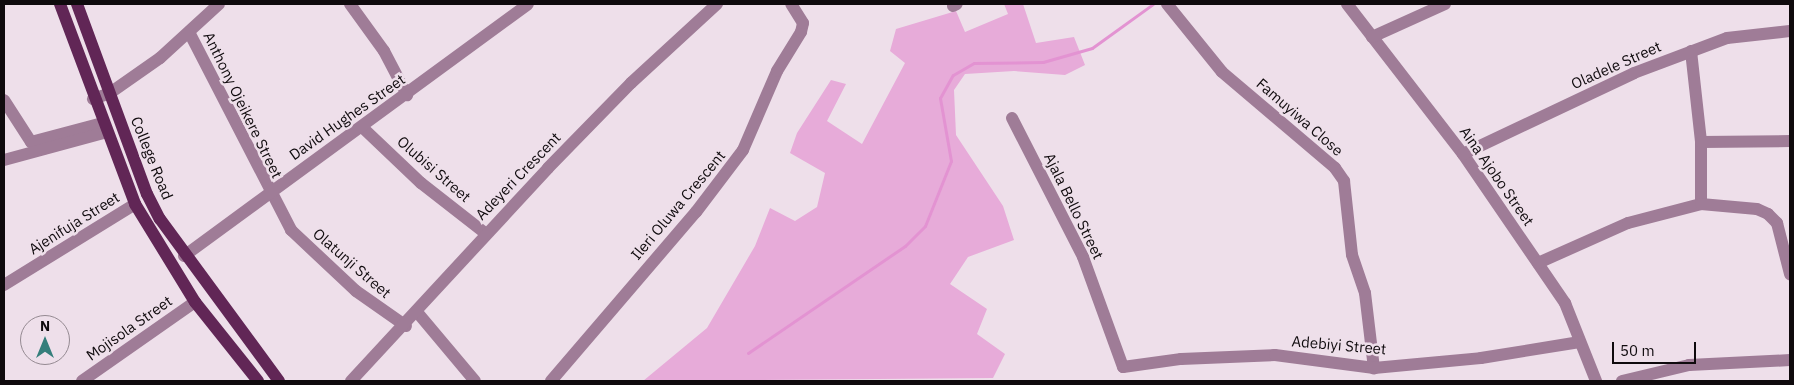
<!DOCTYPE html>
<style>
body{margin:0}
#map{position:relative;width:1794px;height:385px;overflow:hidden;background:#eedfea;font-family:"IBM Plex Sans",sans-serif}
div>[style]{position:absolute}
.green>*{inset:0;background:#e7abd9}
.stream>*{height:3px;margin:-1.5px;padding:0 1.5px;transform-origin:1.5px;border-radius:1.5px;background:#e393d2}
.minor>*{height:12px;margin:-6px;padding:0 6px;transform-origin:6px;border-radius:6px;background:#9f7c97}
.major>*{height:12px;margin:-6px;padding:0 6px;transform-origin:6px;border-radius:6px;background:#612656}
span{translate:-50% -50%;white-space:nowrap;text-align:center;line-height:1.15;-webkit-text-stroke:5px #eedfea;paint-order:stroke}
.street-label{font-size:15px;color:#0f0a0d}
.frame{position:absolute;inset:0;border:5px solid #0f0a0d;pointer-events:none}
.north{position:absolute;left:20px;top:315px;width:50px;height:50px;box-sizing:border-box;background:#eedfea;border:1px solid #958a92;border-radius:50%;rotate:0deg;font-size:14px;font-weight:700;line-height:20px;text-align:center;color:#0f0a0d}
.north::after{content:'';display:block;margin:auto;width:18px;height:22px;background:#357e7b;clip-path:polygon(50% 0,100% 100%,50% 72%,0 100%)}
.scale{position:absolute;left:1612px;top:342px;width:84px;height:22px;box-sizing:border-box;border:2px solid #0f0a0d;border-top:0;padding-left:6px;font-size:15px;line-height:18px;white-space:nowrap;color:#0f0a0d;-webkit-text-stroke:4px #eedfea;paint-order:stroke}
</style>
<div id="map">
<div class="green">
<i style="clip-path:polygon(1004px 4px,1023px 4px,1036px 43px,1074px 37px,1085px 65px,1065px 75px,1014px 71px,965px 74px,954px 90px,956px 135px,1003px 206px,1014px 240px,968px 257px,950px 284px,987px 309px,977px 334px,1005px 354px,993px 378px,643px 381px,707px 328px,755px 246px,770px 208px,795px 221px,817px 207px,825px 173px,790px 153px,797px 133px,831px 80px,846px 84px,827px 121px,862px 144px,905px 63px,890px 51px,896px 29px,956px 11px,965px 32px,1008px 14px)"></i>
</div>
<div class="stream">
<i style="left:748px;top:353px;width:190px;rotate:-34.3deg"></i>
<i style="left:905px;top:246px;width:28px;rotate:-45deg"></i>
<i style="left:925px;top:226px;width:70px;rotate:-68.2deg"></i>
<i style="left:951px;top:161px;width:64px;rotate:-99.9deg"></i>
<i style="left:940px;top:98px;width:26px;rotate:-61deg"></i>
<i style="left:953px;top:75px;width:24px;rotate:-30deg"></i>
<i style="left:974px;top:63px;width:69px;rotate:-0.8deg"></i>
<i style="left:1043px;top:62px;width:51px;rotate:-15.9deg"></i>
<i style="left:1092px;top:48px;width:75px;rotate:-35.8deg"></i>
</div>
<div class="minor">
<i style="left:350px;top:4px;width:58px;rotate:54.1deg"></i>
<i style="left:384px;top:51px;width:50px;rotate:62.4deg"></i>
<i style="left:1167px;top:4px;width:87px;rotate:51deg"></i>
<i style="left:1222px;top:72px;width:148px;rotate:40.3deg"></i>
<i style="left:1335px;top:168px;width:16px;rotate:55deg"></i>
<i style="left:1344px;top:181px;width:74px;rotate:83.8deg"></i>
<i style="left:1352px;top:255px;width:40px;rotate:71.1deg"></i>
<i style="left:1365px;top:293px;width:76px;rotate:83.2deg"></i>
<i style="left:1347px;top:4px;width:190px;rotate:52.3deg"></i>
<i style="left:1463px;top:154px;width:181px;rotate:55.6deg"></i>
<i style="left:1565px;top:303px;width:84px;rotate:68.3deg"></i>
<i style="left:953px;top:6px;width:4px;rotate:-27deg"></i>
<i style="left:189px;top:32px;width:223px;rotate:62.7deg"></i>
<i style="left:291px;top:230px;width:89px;rotate:43.2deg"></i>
<i style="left:356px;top:291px;width:61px;rotate:35deg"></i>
<i style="left:1372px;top:37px;width:80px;rotate:-24.3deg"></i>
<i style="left:1691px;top:51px;width:92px;rotate:83.7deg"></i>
<i style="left:1701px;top:142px;width:62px;rotate:90deg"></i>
<i style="left:93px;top:99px;width:18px;rotate:-19deg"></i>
<i style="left:110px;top:93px;width:61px;rotate:-35deg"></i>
<i style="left:160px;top:58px;width:80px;rotate:-42.5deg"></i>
<i style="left:4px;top:100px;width:50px;rotate:57.3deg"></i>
<i style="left:31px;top:142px;width:74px;rotate:-14.8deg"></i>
<i style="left:1012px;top:118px;width:156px;rotate:62.9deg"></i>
<i style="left:1083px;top:257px;width:117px;rotate:70deg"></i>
<i style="left:1123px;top:367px;width:59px;rotate:-7.9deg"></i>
<i style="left:1181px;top:359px;width:94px;rotate:-2.4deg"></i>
<i style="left:1275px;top:355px;width:100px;rotate:7.5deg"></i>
<i style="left:1374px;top:368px;width:107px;rotate:-5.3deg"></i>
<i style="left:1481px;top:358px;width:100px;rotate:-9.2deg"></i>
<i style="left:363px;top:128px;width:80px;rotate:43.5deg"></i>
<i style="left:421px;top:183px;width:81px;rotate:38deg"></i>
<i style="left:1701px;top:142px;width:89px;rotate:-0.6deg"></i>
<i style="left:1463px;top:154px;width:189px;rotate:-25.3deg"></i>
<i style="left:1634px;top:73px;width:99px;rotate:-20.6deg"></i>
<i style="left:1727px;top:38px;width:63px;rotate:-6.3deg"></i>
<i style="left:4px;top:160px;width:107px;rotate:-15.2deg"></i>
<i style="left:184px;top:256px;width:426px;rotate:-36.2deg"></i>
<i style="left:1538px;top:263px;width:98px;rotate:-24deg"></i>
<i style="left:1628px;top:223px;width:75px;rotate:-14.6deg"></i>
<i style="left:1701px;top:204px;width:56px;rotate:5.1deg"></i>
<i style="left:1757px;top:209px;width:12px;rotate:24deg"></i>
<i style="left:1768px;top:214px;width:13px;rotate:45deg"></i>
<i style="left:1777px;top:223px;width:53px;rotate:75.7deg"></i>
<i style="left:4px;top:285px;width:154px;rotate:-31.7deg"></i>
<i style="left:417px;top:312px;width:90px;rotate:50deg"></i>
<i style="left:82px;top:381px;width:138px;rotate:-35deg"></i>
<i style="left:351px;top:381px;width:290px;rotate:-47.2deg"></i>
<i style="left:548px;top:168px;width:119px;rotate:-45.7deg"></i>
<i style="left:631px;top:83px;width:117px;rotate:-42.6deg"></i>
<i style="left:551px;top:381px;width:223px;rotate:-49.4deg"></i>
<i style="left:696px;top:212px;width:78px;rotate:-52.8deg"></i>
<i style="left:743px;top:150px;width:86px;rotate:-66.7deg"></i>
<i style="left:777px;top:71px;width:46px;rotate:-58.4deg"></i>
<i style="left:801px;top:32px;width:9px;rotate:-77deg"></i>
<i style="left:803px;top:23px;width:22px;rotate:-122deg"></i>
<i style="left:1622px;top:381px;width:69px;rotate:-13.4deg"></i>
<i style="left:1689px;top:365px;width:101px;rotate:-2.8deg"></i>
</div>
<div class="major">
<i style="left:60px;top:4px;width:214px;rotate:69.4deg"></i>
<i style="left:135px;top:204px;width:115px;rotate:58.5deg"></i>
<i style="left:195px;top:302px;width:101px;rotate:51.4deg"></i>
<i style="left:77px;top:4px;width:202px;rotate:69.8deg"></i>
<i style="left:147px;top:194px;width:28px;rotate:63deg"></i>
<i style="left:160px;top:219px;width:201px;rotate:53.7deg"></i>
</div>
<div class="street-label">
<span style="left:1616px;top:65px;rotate:-24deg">Oladele Street</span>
<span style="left:243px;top:105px;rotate:64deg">Anthony Ojeikere Street</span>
<span style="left:347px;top:117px;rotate:-35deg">David Hughes Street</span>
<span style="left:1300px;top:117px;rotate:41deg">Famuyiwa Close</span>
<span style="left:152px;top:158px;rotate:68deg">College Road</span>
<span style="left:434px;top:169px;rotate:41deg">Olubisi Street</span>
<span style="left:518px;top:176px;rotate:-46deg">Adeyeri Crescent</span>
<span style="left:1497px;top:176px;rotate:55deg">Aina Ajobo Street</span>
<span style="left:678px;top:205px;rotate:-50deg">Ileri Oluwa Crescent</span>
<span style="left:1074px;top:206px;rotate:64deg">Ajala Bello Street</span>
<span style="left:74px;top:223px;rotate:-32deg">Ajenifuja Street</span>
<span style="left:352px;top:263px;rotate:41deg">Olatunji Street</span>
<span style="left:129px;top:328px;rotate:-35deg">Mojisola Street</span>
<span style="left:1339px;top:345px;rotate:5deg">Adebiyi Street</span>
</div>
<div class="frame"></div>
<div class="north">N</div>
<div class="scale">50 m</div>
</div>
